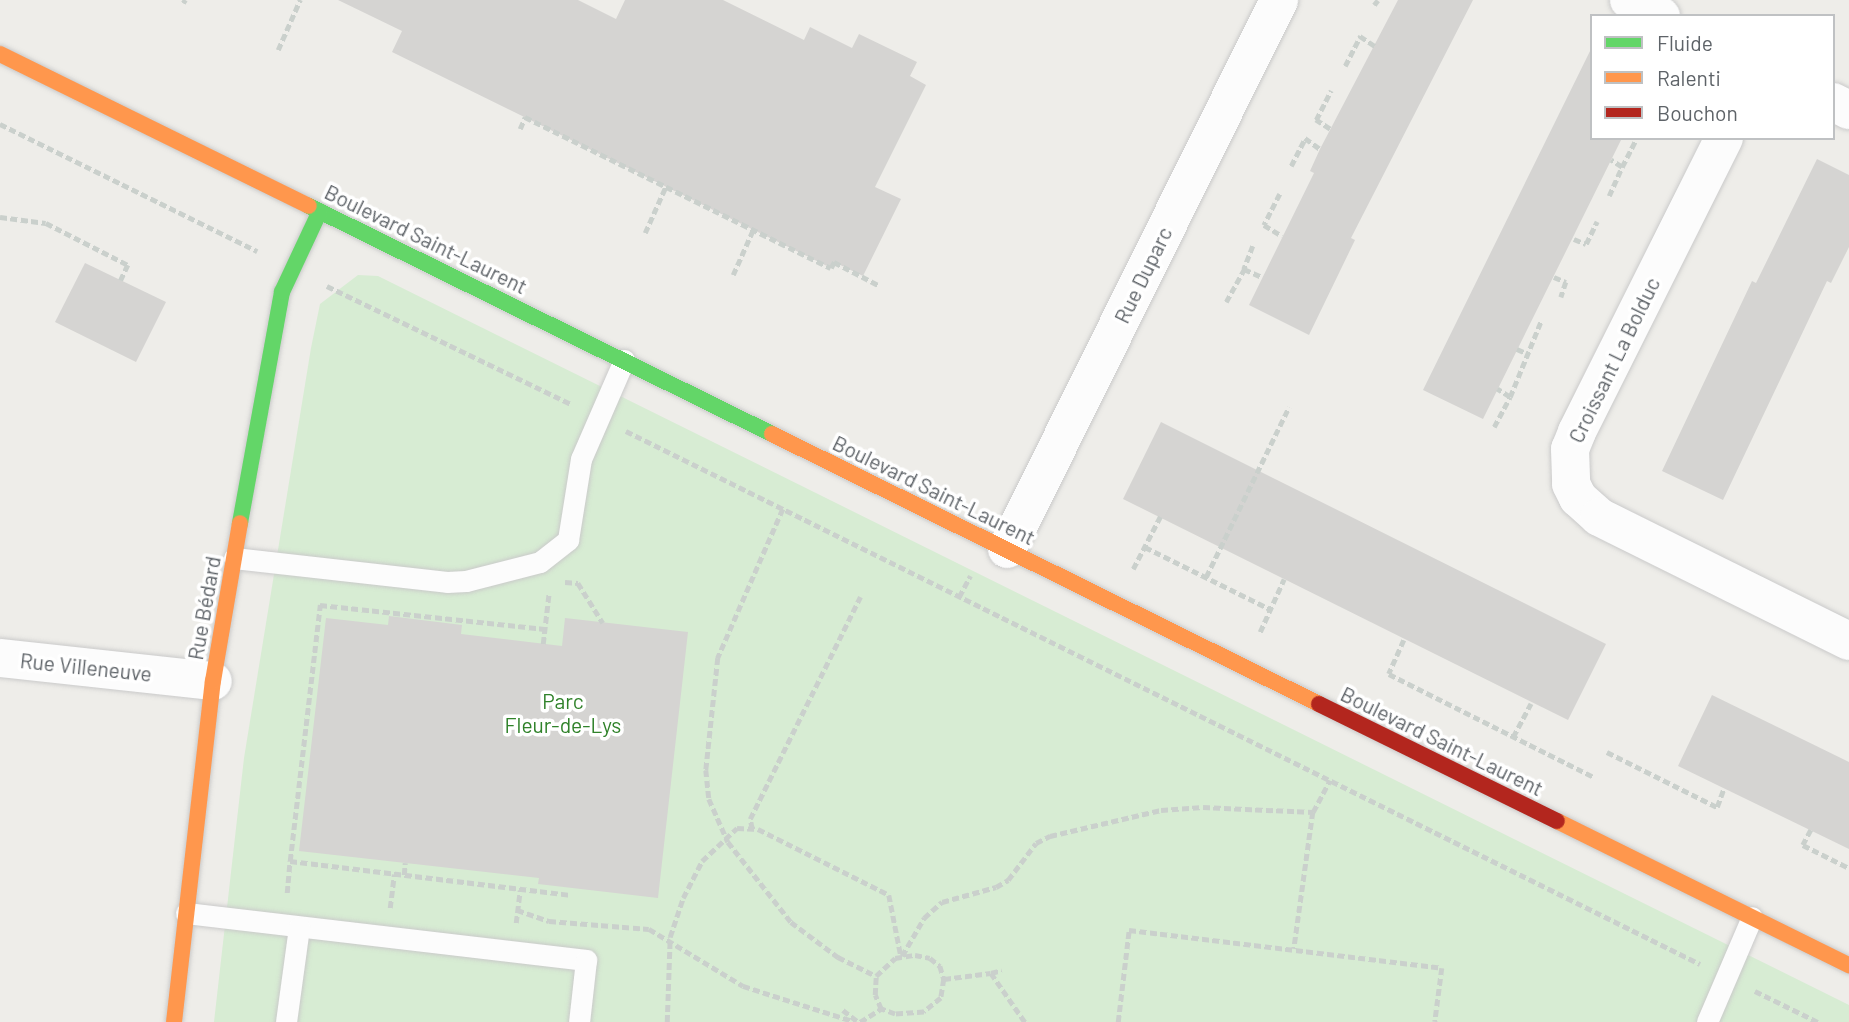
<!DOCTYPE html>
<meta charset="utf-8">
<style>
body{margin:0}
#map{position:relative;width:1849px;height:1022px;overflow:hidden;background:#eeede9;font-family:Barlow,sans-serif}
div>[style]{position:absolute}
.green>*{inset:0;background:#d7ecd3}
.building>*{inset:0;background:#d5d4d2}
.path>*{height:4.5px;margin-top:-2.25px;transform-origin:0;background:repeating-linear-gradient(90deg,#cad0cc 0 7px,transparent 0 10.5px)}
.roads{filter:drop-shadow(0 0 2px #cacaca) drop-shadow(0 0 2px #cacaca)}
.lane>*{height:21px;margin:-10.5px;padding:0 10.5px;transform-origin:10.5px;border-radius:10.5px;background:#fcfcfc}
.street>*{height:38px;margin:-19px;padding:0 19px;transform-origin:19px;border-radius:19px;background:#fcfcfc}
.fast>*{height:16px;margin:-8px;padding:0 8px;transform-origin:8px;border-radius:8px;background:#63d668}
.slow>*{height:16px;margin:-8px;padding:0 8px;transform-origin:8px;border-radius:8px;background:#ff974d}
.jam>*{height:16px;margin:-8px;padding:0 8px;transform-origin:8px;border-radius:8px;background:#b3261e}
span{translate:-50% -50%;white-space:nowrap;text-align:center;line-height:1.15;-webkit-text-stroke:7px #fff;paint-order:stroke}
.street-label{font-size:21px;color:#5e6368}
.park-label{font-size:21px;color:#30822a}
.legend{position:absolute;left:1590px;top:14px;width:245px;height:126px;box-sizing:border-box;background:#fff;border:2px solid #bfc1c3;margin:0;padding:9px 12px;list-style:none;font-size:21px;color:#5e6368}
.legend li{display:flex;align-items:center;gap:14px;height:35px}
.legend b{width:35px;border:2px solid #bfc1c3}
</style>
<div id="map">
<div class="green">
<i style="clip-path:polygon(358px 275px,378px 276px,1849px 1005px,1849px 1022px,214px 1022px,244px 758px,311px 348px,320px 304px)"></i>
</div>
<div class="building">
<i style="clip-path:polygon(338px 0,578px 0,616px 19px,625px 0,723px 0,804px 40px,810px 27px,852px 48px,859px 34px,917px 62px,910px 76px,926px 85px,875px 187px,901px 199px,863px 276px,834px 262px,831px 268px,392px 52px,402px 31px)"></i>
<i style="clip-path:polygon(1398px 0,1473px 0,1351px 238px,1355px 240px,1309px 335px,1249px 305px,1314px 173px,1310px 171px,1320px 149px)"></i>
<i style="clip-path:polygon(1592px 47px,1592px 138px,1622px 138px,1483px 419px,1423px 390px)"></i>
<i style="clip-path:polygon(1817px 159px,1849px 175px,1849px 247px,1831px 283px,1827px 281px,1723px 500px,1662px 471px,1752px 281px,1756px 283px)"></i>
<i style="clip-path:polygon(85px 263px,166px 302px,136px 362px,55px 322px)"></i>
<i style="clip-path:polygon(1161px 422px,1606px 644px,1568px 720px,1123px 499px)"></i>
<i style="clip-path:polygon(389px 616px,462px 625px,461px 634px,562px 646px,565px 618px,688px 632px,658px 898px,538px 884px,539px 878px,299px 851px,326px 618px,388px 625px)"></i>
<i style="clip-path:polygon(1712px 695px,1849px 762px,1849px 849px,1678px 766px)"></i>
</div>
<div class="path">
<i style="left:183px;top:3px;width:4px;rotate:-56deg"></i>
<i style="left:1374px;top:5px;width:6px;rotate:-51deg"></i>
<i style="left:278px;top:50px;width:55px;rotate:-66.3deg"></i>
<i style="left:1345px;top:66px;width:34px;rotate:-63deg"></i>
<i style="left:1360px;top:36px;width:18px;rotate:34deg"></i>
<i style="left:0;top:124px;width:287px;rotate:26.3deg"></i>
<i style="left:520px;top:129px;width:13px;rotate:-67deg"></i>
<i style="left:525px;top:117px;width:341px;rotate:26.3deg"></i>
<i style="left:831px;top:268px;width:7px;rotate:-63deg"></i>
<i style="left:834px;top:262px;width:52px;rotate:27.6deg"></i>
<i style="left:1330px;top:129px;width:17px;rotate:-147deg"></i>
<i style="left:1316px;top:120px;width:33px;rotate:-63deg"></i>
<i style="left:1291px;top:166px;width:31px;rotate:-63deg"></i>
<i style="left:1305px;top:138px;width:19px;rotate:36deg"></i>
<i style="left:1622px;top:167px;width:33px;rotate:-63deg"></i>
<i style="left:1280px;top:194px;width:35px;rotate:117deg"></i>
<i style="left:1264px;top:225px;width:21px;rotate:31deg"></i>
<i style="left:1609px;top:196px;width:32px;rotate:-66deg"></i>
<i style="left:1622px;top:167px;width:13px;rotate:-148deg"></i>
<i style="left:0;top:217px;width:46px;rotate:7.4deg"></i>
<i style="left:46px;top:223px;width:92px;rotate:27.1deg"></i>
<i style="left:128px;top:265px;width:17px;rotate:115deg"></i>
<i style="left:645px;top:233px;width:51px;rotate:-65.9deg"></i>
<i style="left:1574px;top:239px;width:13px;rotate:23deg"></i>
<i style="left:1586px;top:244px;width:25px;rotate:-64deg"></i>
<i style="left:1253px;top:246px;width:25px;rotate:111deg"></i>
<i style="left:1244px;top:269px;width:20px;rotate:24deg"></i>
<i style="left:733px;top:275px;width:49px;rotate:-66deg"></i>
<i style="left:1554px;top:277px;width:13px;rotate:23deg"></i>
<i style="left:1566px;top:282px;width:16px;rotate:108deg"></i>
<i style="left:327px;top:286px;width:271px;rotate:25.8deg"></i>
<i style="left:1226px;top:302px;width:38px;rotate:-61deg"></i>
<i style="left:1517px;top:349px;width:12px;rotate:24deg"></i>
<i style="left:1510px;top:397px;width:82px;rotate:-67.8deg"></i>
<i style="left:1494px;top:427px;width:34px;rotate:-62deg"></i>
<i style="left:1510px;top:397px;width:15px;rotate:-148deg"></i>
<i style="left:626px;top:431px;width:1199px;rotate:26.39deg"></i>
<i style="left:783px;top:509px;width:163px;rotate:113.6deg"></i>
<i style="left:718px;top:658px;width:113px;rotate:96.1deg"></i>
<i style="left:706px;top:770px;width:29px;rotate:84deg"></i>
<i style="left:709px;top:799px;width:47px;rotate:66.2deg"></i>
<i style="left:728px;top:842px;width:102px;rotate:51.8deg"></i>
<i style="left:791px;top:922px;width:59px;rotate:36.7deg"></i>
<i style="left:838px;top:957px;width:42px;rotate:26.6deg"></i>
<i style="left:876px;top:976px;width:26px;rotate:-43deg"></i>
<i style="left:895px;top:958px;width:20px;rotate:-9deg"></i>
<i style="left:915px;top:955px;width:15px;rotate:11deg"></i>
<i style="left:930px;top:958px;width:13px;rotate:39deg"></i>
<i style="left:940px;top:966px;width:14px;rotate:73deg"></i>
<i style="left:944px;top:979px;width:19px;rotate:99deg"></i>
<i style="left:941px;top:998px;width:22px;rotate:141deg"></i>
<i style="left:924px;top:1012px;width:29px;rotate:176deg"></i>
<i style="left:895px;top:1014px;width:15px;rotate:-160deg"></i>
<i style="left:881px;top:1009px;width:15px;rotate:-113deg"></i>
<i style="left:875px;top:995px;width:19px;rotate:-87deg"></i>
<i style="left:1145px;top:547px;width:140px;rotate:26.4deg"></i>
<i style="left:1133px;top:569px;width:59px;rotate:-62.6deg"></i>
<i style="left:1206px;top:577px;width:189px;rotate:-64deg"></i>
<i style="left:565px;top:582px;width:13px;rotate:4deg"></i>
<i style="left:578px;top:583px;width:47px;rotate:58deg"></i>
<i style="left:959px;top:597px;width:24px;rotate:-62deg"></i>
<i style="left:1260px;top:632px;width:58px;rotate:-65.6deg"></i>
<i style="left:1404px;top:640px;width:37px;rotate:114deg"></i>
<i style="left:1389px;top:674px;width:229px;rotate:26.7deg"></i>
<i style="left:543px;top:644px;width:52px;rotate:-83.4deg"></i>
<i style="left:1513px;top:737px;width:38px;rotate:-62deg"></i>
<i style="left:1607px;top:752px;width:123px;rotate:26.6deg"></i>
<i style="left:1717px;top:807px;width:20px;rotate:-70deg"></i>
<i style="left:1313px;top:812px;width:36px;rotate:-62deg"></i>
<i style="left:752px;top:829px;width:10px;rotate:-101deg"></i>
<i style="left:750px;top:819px;width:248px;rotate:-63.6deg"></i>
<i style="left:1811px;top:830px;width:17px;rotate:118deg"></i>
<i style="left:1803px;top:845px;width:51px;rotate:26.6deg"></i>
<i style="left:290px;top:861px;width:258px;rotate:-83.3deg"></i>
<i style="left:320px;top:605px;width:226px;rotate:6.1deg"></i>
<i style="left:404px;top:875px;width:12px;rotate:-85deg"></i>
<i style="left:287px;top:893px;width:32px;rotate:-85deg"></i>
<i style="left:290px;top:861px;width:282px;rotate:6.9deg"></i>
<i style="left:390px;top:908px;width:34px;rotate:-83deg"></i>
<i style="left:517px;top:910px;width:34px;rotate:19deg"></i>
<i style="left:549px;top:921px;width:100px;rotate:4.6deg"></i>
<i style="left:649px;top:929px;width:110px;rotate:31.2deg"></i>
<i style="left:743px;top:986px;width:119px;rotate:17.7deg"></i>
<i style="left:516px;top:923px;width:33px;rotate:-83deg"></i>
<i style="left:902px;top:956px;width:44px;rotate:-59.9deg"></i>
<i style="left:924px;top:918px;width:24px;rotate:-42deg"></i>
<i style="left:942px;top:902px;width:56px;rotate:-15.5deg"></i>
<i style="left:996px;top:887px;width:14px;rotate:-30deg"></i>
<i style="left:1008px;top:880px;width:46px;rotate:-52.9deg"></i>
<i style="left:1036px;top:843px;width:16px;rotate:-27deg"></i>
<i style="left:1050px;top:836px;width:114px;rotate:-13.2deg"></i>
<i style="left:1161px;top:810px;width:42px;rotate:-4.1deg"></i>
<i style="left:1203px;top:807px;width:110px;rotate:2.6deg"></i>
<i style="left:1313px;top:812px;width:138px;rotate:97.9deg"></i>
<i style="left:991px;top:973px;width:11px;rotate:-15deg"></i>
<i style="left:944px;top:979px;width:47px;rotate:-7.3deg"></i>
<i style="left:991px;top:973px;width:60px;rotate:55.2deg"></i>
<i style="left:1755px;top:991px;width:70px;rotate:26.2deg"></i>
<i style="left:843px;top:1010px;width:18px;rotate:38deg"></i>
<i style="left:667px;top:1022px;width:85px;rotate:-88deg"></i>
<i style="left:670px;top:937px;width:41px;rotate:-71.6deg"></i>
<i style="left:683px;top:898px;width:42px;rotate:-62.8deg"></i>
<i style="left:702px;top:861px;width:48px;rotate:-43.3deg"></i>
<i style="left:737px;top:828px;width:21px;rotate:3deg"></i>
<i style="left:758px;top:829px;width:147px;rotate:26.7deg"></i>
<i style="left:889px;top:895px;width:62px;rotate:78.9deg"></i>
<i style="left:860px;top:1022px;width:25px;rotate:-32deg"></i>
<i style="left:1118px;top:1022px;width:93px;rotate:-83.2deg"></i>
<i style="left:1129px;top:930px;width:315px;rotate:6.9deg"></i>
<i style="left:1442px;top:968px;width:54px;rotate:97.4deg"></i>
</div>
<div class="roads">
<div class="lane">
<i style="left:234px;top:558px;width:214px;rotate:6.4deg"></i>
<i style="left:447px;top:582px;width:19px;rotate:-3deg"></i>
<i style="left:466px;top:581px;width:76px;rotate:-14.4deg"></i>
<i style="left:540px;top:562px;width:36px;rotate:-38deg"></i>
<i style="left:568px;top:540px;width:82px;rotate:-80.9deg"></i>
<i style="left:581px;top:459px;width:108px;rotate:-66.5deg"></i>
<i style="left:186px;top:913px;width:403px;rotate:6.7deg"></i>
<i style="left:586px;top:960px;width:62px;rotate:96.4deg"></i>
<i style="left:286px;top:1022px;width:96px;rotate:-82.2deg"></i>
<i style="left:1707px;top:1022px;width:114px;rotate:-66.8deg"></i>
</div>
<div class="street">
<i style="left:1629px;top:0;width:36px;rotate:27deg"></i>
<i style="left:1833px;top:102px;width:18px;rotate:27deg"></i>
<i style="left:1724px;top:138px;width:329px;rotate:116.6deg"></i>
<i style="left:1577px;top:432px;width:18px;rotate:112deg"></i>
<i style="left:1570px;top:449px;width:35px;rotate:88deg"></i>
<i style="left:1571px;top:484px;width:16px;rotate:63deg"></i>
<i style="left:1578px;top:498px;width:28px;rotate:42deg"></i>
<i style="left:1599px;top:517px;width:279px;rotate:26.4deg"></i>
<i style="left:1007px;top:549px;width:613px;rotate:-63.64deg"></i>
<i style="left:0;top:658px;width:214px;rotate:6.2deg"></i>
</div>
<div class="fast">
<i style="left:309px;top:206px;width:516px;rotate:26.22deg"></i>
<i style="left:240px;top:523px;width:235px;rotate:-79.7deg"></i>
<i style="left:282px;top:292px;width:89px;rotate:-64.9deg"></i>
</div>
<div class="slow">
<i style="left:0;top:54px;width:344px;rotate:26.2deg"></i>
<i style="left:772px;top:434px;width:610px;rotate:26.27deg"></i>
<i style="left:1557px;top:821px;width:326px;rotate:26.3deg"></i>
<i style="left:174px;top:1022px;width:343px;rotate:-83.5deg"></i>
<i style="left:213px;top:681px;width:160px;rotate:-80.3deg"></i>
</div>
<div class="jam">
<i style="left:1319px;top:704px;width:265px;rotate:26.2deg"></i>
</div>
</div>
<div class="street-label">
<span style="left:426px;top:239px;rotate:26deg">Boulevard Saint-Laurent</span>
<span style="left:1143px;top:275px;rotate:-64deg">Rue Duparc</span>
<span style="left:1614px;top:360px;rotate:-64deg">Croissant La Bolduc</span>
<span style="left:934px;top:490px;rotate:26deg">Boulevard Saint-Laurent</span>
<span style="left:204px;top:608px;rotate:-80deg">Rue Bédard</span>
<span style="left:86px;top:667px;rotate:6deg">Rue Villeneuve</span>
<span style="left:1442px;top:741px;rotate:26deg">Boulevard Saint-Laurent</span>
</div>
<div class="park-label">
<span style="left:563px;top:713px">Parc<br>Fleur-de-Lys</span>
</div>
<ul class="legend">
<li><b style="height:9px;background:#63d668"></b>Fluide</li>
<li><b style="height:9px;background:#ff974d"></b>Ralenti</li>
<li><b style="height:9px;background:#b3261e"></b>Bouchon</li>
</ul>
</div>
